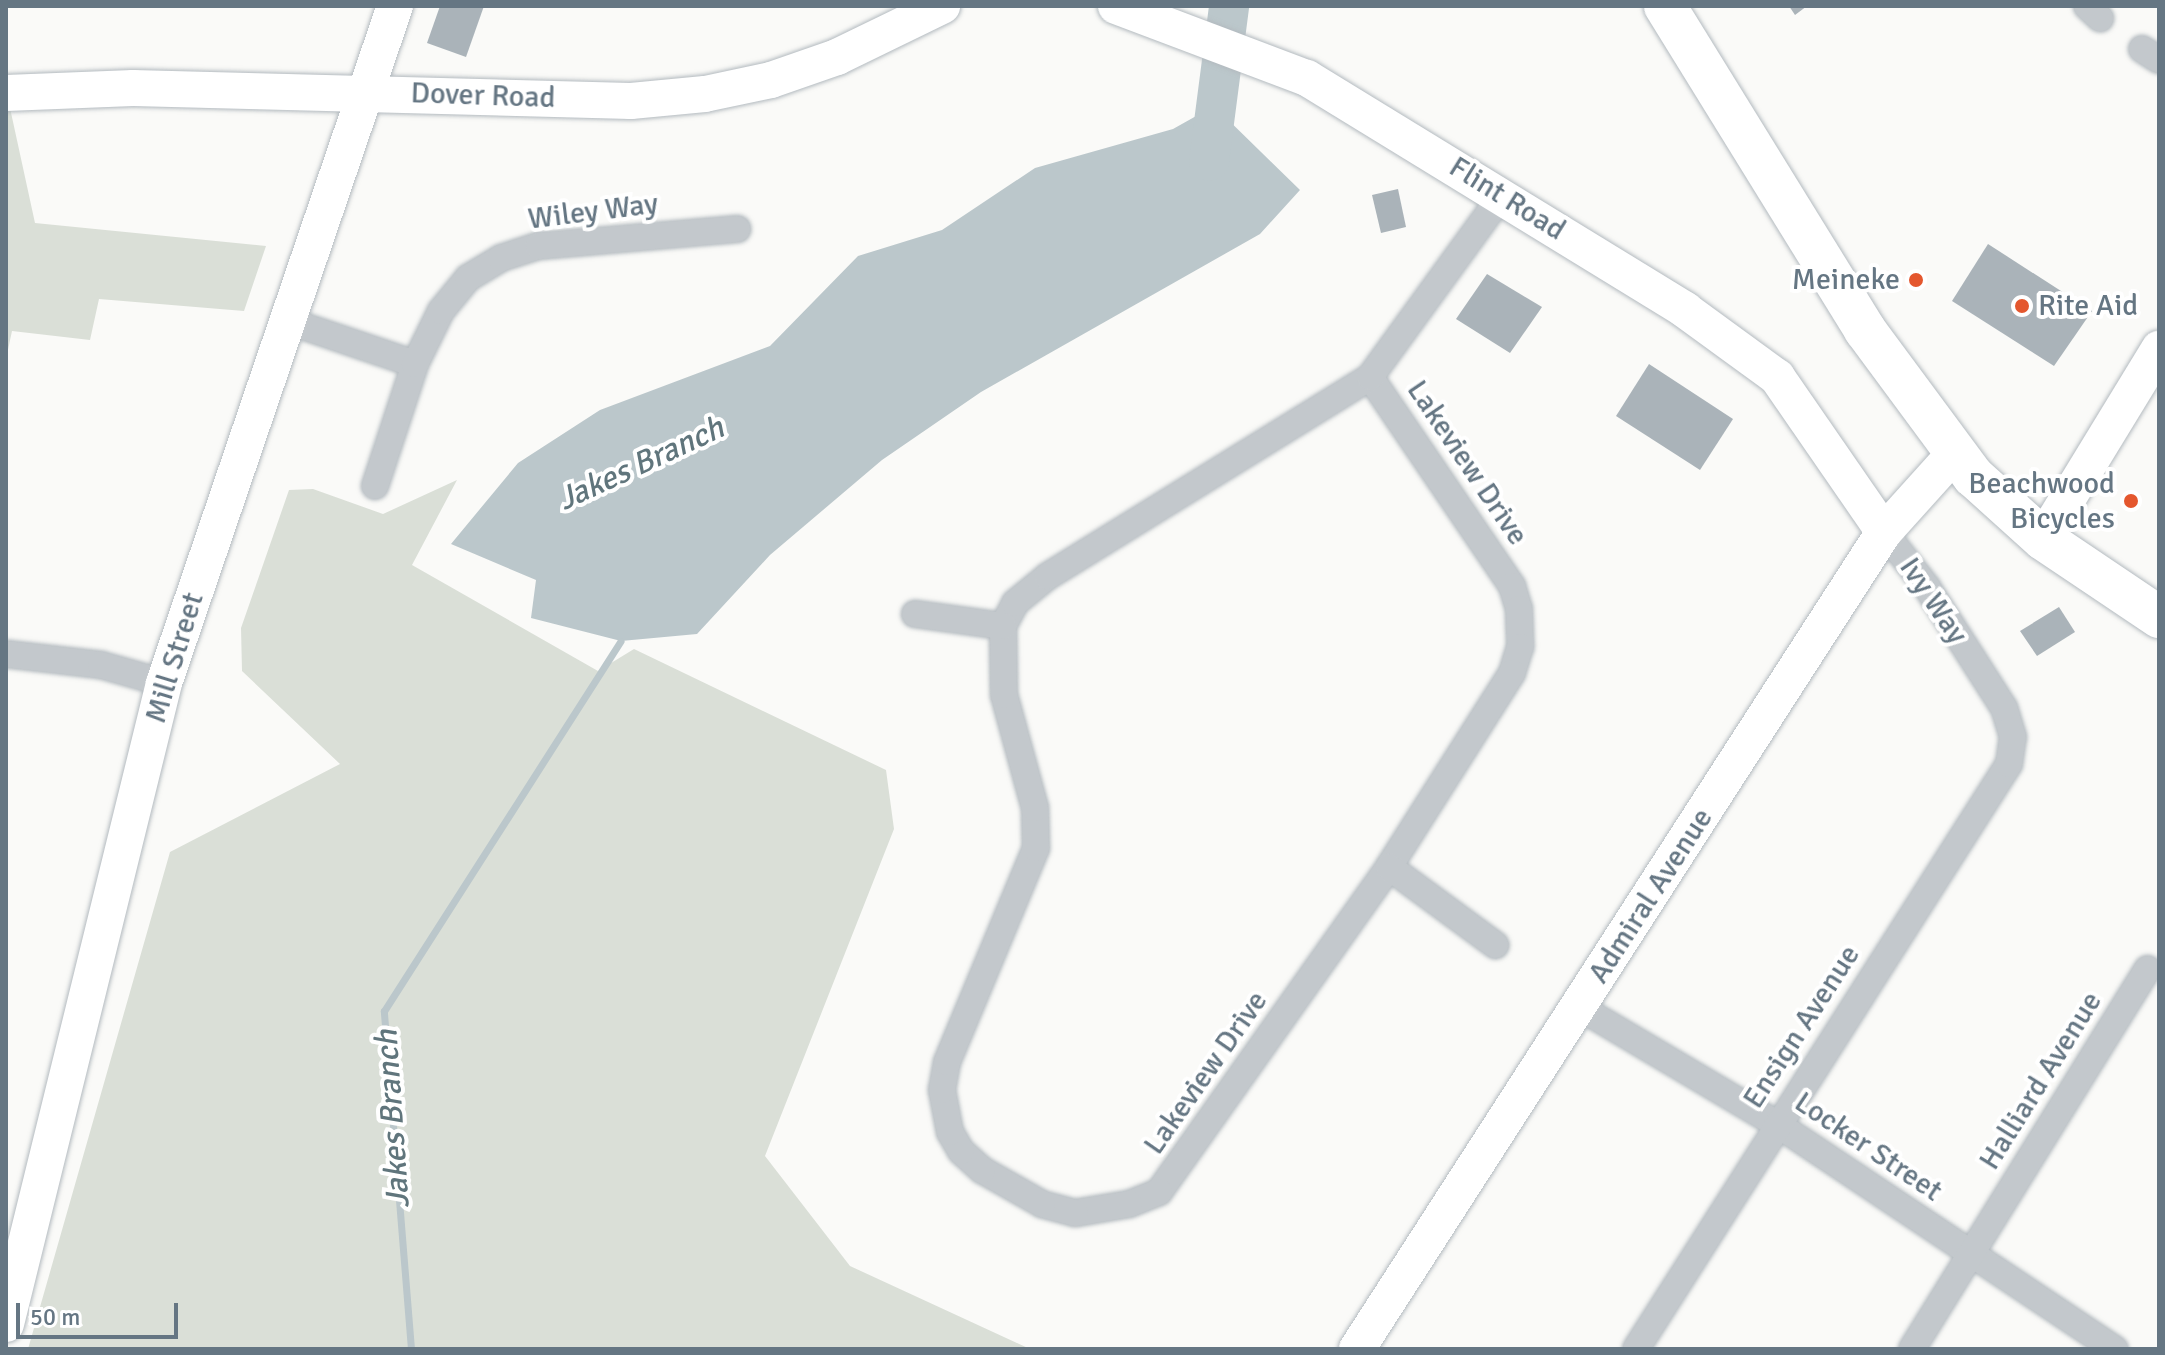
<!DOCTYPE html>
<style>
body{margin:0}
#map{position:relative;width:2165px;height:1355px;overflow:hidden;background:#fafaf8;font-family:Signika,sans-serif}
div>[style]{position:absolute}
.green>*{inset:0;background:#dadfd7}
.water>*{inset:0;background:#bbc7cb}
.stream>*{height:7px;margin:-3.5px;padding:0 3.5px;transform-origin:3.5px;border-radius:3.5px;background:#bbc7cb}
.river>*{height:40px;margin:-20px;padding:0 20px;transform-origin:20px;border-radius:20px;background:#bbc7cb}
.building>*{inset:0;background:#aab3b9}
.roads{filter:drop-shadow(0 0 2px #b3babf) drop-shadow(0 0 2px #b3babf)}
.street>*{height:26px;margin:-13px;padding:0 13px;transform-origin:13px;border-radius:13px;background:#c3c8cc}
.secondary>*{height:36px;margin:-18px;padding:0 18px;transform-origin:18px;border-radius:18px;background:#fff}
.primary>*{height:42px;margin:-21px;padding:0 21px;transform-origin:21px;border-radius:21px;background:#fff}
.dots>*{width:22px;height:22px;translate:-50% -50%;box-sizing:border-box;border:4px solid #fff;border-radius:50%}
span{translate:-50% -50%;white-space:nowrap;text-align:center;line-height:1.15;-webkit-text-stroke:8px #fff;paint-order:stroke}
.street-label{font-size:30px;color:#657683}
.poi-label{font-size:30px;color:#657683}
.right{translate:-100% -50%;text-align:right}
.left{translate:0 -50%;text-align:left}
.water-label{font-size:32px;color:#60757c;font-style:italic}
.frame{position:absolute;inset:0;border:8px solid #657683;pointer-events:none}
.scale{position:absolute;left:16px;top:1303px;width:162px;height:36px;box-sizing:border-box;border:4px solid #657683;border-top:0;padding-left:10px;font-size:24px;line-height:28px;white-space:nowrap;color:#657683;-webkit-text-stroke:6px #fff;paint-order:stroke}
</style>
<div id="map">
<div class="green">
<i style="clip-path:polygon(6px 108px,10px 108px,35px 223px,266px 246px,244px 311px,99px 299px,90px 340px,12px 331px,6px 359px)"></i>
<i style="clip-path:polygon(457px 480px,412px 565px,598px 671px,634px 649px,886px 770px,894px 829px,765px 1156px,850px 1266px,1030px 1349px,28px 1349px,170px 852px,340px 764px,242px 671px,241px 628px,289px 490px,313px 489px,383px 514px)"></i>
</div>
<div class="water">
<i style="clip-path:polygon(1214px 106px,1300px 190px,1260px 234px,981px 392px,882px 460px,770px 555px,697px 634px,621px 641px,531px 618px,536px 580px,451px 544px,518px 463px,600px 410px,770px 346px,858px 256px,942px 230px,1035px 168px,1173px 129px)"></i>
</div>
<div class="stream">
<i style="left:411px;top:1349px;width:339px;rotate:-94.6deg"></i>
<i style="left:384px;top:1011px;width:439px;rotate:-57.4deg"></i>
</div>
<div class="river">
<i style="left:1209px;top:161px;width:156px;rotate:-82.6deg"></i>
</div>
<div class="building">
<i style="clip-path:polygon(440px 6px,484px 6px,466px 57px,427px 43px)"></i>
<i style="clip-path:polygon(1789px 6px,1807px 6px,1795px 15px)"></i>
<i style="clip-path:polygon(1398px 189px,1406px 227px,1381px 233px,1372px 195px)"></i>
<i style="clip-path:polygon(1988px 244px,2092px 311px,2054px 366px,1952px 301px)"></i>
<i style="clip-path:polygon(1487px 274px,1542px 307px,1510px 353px,1456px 319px)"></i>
<i style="clip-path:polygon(1649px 364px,1733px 419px,1700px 470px,1616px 416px)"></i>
<i style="clip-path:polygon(2059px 607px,2075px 632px,2037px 656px,2020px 631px)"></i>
</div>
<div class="roads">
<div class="street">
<i style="left:2087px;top:6px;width:18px;rotate:43deg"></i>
<i style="left:2142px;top:49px;width:20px;rotate:33deg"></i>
<i style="left:285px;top:320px;width:137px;rotate:18.7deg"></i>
<i style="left:1370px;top:377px;width:253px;rotate:55.8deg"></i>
<i style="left:1512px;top:586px;width:24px;rotate:73deg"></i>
<i style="left:1519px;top:609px;width:38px;rotate:88deg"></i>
<i style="left:1520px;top:647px;width:27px;rotate:107deg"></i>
<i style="left:1512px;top:673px;width:230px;rotate:122.4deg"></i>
<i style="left:1389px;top:867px;width:398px;rotate:125.3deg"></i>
<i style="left:1159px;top:1192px;width:32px;rotate:158deg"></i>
<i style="left:1129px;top:1204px;width:55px;rotate:170.5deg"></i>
<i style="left:1075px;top:1213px;width:34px;rotate:-165deg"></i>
<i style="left:1042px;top:1204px;width:69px;rotate:-150.5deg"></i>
<i style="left:982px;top:1170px;width:28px;rotate:-138deg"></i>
<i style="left:961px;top:1151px;width:22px;rotate:-120deg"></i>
<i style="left:950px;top:1132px;width:43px;rotate:-100.8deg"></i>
<i style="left:942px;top:1090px;width:28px;rotate:-80deg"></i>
<i style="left:947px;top:1062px;width:232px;rotate:-67.4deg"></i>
<i style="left:1036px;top:848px;width:40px;rotate:-91.4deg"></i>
<i style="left:1035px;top:808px;width:117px;rotate:-105.3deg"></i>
<i style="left:1004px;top:695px;width:69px;rotate:-90.8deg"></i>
<i style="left:1003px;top:626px;width:26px;rotate:-62deg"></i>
<i style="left:1015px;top:603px;width:43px;rotate:-39.3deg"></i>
<i style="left:1048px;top:576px;width:379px;rotate:-31.7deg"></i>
<i style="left:1370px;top:377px;width:225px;rotate:-54deg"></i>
<i style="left:375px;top:486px;width:128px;rotate:-71.8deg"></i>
<i style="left:415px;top:364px;width:59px;rotate:-63.9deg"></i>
<i style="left:441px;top:311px;width:43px;rotate:-50.7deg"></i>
<i style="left:468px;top:278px;width:39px;rotate:-31deg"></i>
<i style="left:501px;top:258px;width:40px;rotate:-18deg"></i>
<i style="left:539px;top:246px;width:199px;rotate:-4.9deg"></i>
<i style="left:915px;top:614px;width:89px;rotate:7.8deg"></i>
<i style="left:6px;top:654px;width:96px;rotate:6.6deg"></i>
<i style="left:101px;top:665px;width:66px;rotate:15.9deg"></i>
<i style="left:1389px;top:867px;width:132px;rotate:36.3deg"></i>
<i style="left:1579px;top:1007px;width:230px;rotate:30.6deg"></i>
<i style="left:1777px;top:1124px;width:406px;rotate:33.7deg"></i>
<i style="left:1636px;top:1349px;width:694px;rotate:-57.48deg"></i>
<i style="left:2009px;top:764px;width:27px;rotate:-82deg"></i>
<i style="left:2013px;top:737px;width:30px;rotate:-107deg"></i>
<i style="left:2004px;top:708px;width:143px;rotate:-122.5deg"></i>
<i style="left:1927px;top:587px;width:70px;rotate:-128deg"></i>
<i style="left:1912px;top:1349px;width:447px;rotate:-58.2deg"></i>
</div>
<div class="secondary">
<i style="left:1116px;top:6px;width:204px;rotate:20.7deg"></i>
<i style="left:1307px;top:78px;width:444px;rotate:31.5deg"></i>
<i style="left:1685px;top:310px;width:114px;rotate:36.1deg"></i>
<i style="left:1777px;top:377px;width:188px;rotate:55.4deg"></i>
<i style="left:6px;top:93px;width:127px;rotate:-2.3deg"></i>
<i style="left:133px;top:88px;width:498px;rotate:1.5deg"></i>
<i style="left:631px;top:101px;width:74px;rotate:-5.4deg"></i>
<i style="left:705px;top:94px;width:67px;rotate:-12deg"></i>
<i style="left:771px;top:80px;width:70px;rotate:-19.2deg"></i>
<i style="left:837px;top:57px;width:117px;rotate:-25.9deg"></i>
<i style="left:2043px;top:539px;width:223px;rotate:-58.6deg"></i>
<i style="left:6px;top:1324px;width:660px;rotate:-76.15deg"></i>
<i style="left:164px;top:683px;width:715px;rotate:-71.16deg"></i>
<i style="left:1357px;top:1349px;width:972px;rotate:-57.18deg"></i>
<i style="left:1884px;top:532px;width:108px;rotate:-48deg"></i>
</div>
<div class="primary">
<i style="left:1665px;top:6px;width:381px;rotate:58.3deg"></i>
<i style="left:1865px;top:330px;width:182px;rotate:53.5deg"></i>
<i style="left:1973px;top:476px;width:94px;rotate:42deg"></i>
<i style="left:2043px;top:539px;width:140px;rotate:33.9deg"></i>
</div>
</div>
<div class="dots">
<i style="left:1916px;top:280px;background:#e4572e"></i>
<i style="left:2022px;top:306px;background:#e4572e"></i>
<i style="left:2131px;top:501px;background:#e4572e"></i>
</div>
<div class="street-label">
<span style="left:483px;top:96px;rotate:2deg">Dover Road</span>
<span style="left:1507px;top:199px;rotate:32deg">Flint Road</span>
<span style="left:593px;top:212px;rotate:-7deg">Wiley Way</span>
<span style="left:1467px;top:463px;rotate:56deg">Lakeview Drive</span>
<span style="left:1933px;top:601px;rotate:56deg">Ivy Way</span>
<span style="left:175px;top:658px;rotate:-73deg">Mill Street</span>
<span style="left:1651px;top:896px;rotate:-57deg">Admiral Avenue</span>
<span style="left:1802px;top:1027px;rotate:-57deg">Ensign Avenue</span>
<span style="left:1206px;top:1073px;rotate:-55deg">Lakeview Drive</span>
<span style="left:2041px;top:1081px;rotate:-58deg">Halliard Avenue</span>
<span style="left:1868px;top:1147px;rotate:34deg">Locker Street</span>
</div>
<div class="poi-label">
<span class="right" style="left:1900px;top:280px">Meineke</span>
<span class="left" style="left:2038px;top:306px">Rite Aid</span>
<span class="right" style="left:2115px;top:501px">Beachwood<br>Bicycles</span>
</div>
<div class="water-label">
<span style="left:641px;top:464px;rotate:-25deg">Jakes Branch</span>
<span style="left:393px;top:1119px;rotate:-94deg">Jakes Branch</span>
</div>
<div class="frame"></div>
<div class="scale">50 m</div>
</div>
